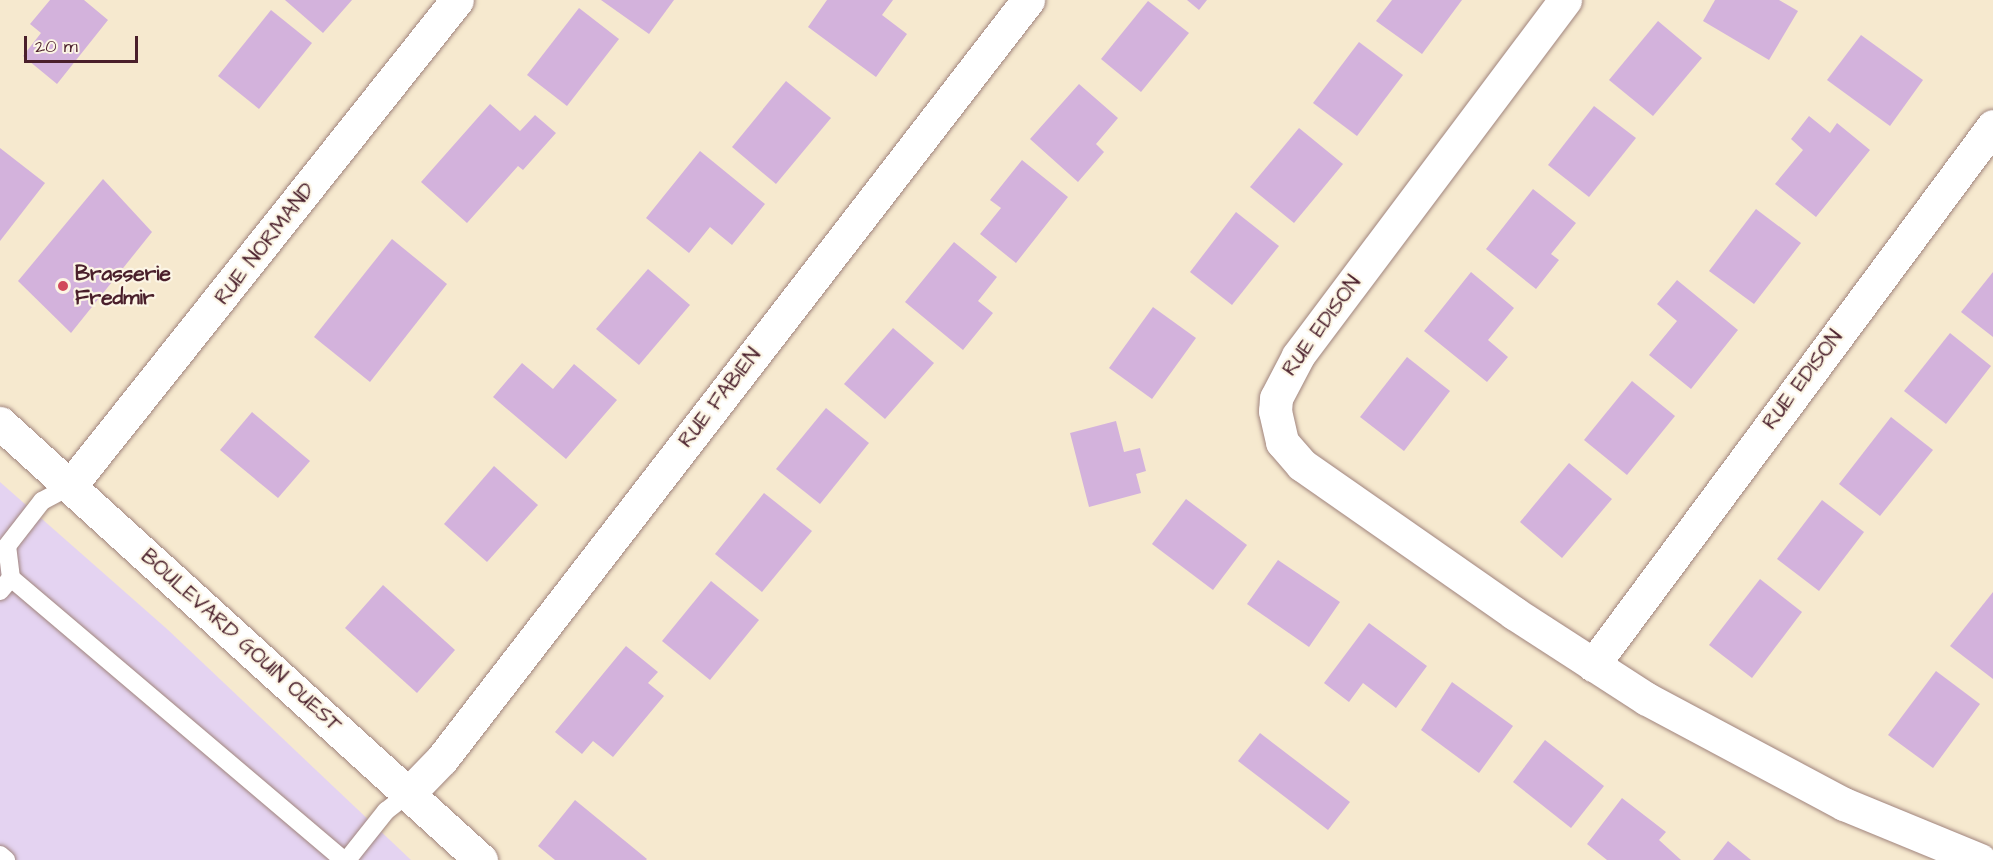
<!DOCTYPE html>
<style>
body{margin:0}
#map{position:relative;width:1993px;height:860px;overflow:hidden;background:#f6e9cf;font-family:"Architects Daughter",sans-serif}
div>[style]{position:absolute}
.built>*{inset:0;background:#e4d3f1}
.building>*{inset:0;background:#d3b2dc}
.roads{filter:drop-shadow(0 0 2px #a0847d) drop-shadow(0 0 2px #a0847d)}
.service>*{height:18px;margin:-9px;padding:0 9px;transform-origin:9px;border-radius:9px;background:#fff}
.minor>*{height:33px;margin:-16.5px;padding:0 16.5px;transform-origin:16.5px;border-radius:16.5px;background:#fff}
.tertiary>*{height:33px;margin:-16.5px;padding:0 16.5px;transform-origin:16.5px;border-radius:16.5px;background:#fff}
.dots>*{width:16px;height:16px;translate:-50% -50%;box-sizing:border-box;border:3px solid #fcf5e5;border-radius:50%}
span{translate:-50% -50%;white-space:nowrap;text-align:center;line-height:1.15;-webkit-text-stroke:4.5px #fcf5e5;paint-order:stroke}
.street-label{font-size:21px;color:#4a1f2b}
.poi-label{font-size:21px;color:#4a1f2b;font-weight:700}
.left{translate:0 -50%;text-align:left}
.scale{position:absolute;left:24px;top:36px;width:114px;height:27px;box-sizing:border-box;border:3px solid #4a1f2b;border-top:0;padding-left:8px;font-size:18px;line-height:21px;white-space:nowrap;color:#4a1f2b;-webkit-text-stroke:4px #fcf5e5;paint-order:stroke}
</style>
<div id="map">
<div class="built">
<i style="clip-path:polygon(0 482px,167px 629px,411px 860px,0 860px)"></i>
</div>
<div class="building">
<i style="clip-path:polygon(50px 0,84px 0,108px 20px,57px 84px,23px 56px,41px 33px,30px 24px)"></i>
<i style="clip-path:polygon(285px 0,352px 0,323px 33px)"></i>
<i style="clip-path:polygon(601px 0,674px 0,649px 34px)"></i>
<i style="clip-path:polygon(827px 0,893px 0,882px 15px,907px 34px,876px 77px,808px 27px)"></i>
<i style="clip-path:polygon(1187px 0,1207px 0,1199px 10px)"></i>
<i style="clip-path:polygon(1392px 0,1462px 0,1422px 54px,1376px 21px)"></i>
<i style="clip-path:polygon(1715px 0,1779px 0,1798px 11px,1769px 60px,1703px 21px)"></i>
<i style="clip-path:polygon(1148px 1px,1189px 33px,1141px 92px,1101px 59px)"></i>
<i style="clip-path:polygon(579px 8px,619px 39px,567px 106px,527px 75px)"></i>
<i style="clip-path:polygon(271px 10px,312px 43px,259px 109px,218px 76px)"></i>
<i style="clip-path:polygon(1658px 21px,1702px 58px,1653px 116px,1609px 80px)"></i>
<i style="clip-path:polygon(1861px 35px,1923px 80px,1890px 126px,1827px 80px)"></i>
<i style="clip-path:polygon(1359px 42px,1403px 75px,1357px 136px,1313px 103px)"></i>
<i style="clip-path:polygon(786px 81px,831px 118px,776px 184px,732px 147px)"></i>
<i style="clip-path:polygon(1079px 84px,1118px 118px,1096px 144px,1104px 152px,1078px 182px,1030px 139px)"></i>
<i style="clip-path:polygon(490px 104px,520px 131px,535px 115px,556px 133px,523px 170px,518px 166px,467px 223px,421px 182px)"></i>
<i style="clip-path:polygon(1594px 106px,1636px 138px,1589px 197px,1548px 165px)"></i>
<i style="clip-path:polygon(1809px 116px,1830px 133px,1837px 123px,1870px 150px,1816px 217px,1775px 184px,1803px 150px,1791px 139px)"></i>
<i style="clip-path:polygon(1299px 128px,1343px 164px,1294px 223px,1250px 187px)"></i>
<i style="clip-path:polygon(0 148px,45px 183px,0 241px)"></i>
<i style="clip-path:polygon(700px 151px,765px 204px,732px 245px,710px 227px,689px 253px,646px 218px)"></i>
<i style="clip-path:polygon(1022px 160px,1068px 197px,1016px 263px,980px 234px,1001px 208px,990px 200px)"></i>
<i style="clip-path:polygon(103px 179px,152px 232px,71px 333px,18px 281px)"></i>
<i style="clip-path:polygon(1533px 189px,1576px 223px,1551px 254px,1559px 260px,1536px 289px,1486px 249px)"></i>
<i style="clip-path:polygon(1756px 209px,1801px 243px,1754px 304px,1709px 271px)"></i>
<i style="clip-path:polygon(1236px 212px,1279px 246px,1232px 305px,1190px 272px)"></i>
<i style="clip-path:polygon(392px 239px,447px 284px,370px 382px,314px 337px)"></i>
<i style="clip-path:polygon(954px 242px,997px 277px,978px 301px,993px 313px,963px 350px,905px 302px)"></i>
<i style="clip-path:polygon(648px 269px,690px 305px,639px 365px,596px 329px)"></i>
<i style="clip-path:polygon(1471px 272px,1514px 308px,1488px 340px,1508px 357px,1487px 382px,1424px 331px)"></i>
<i style="clip-path:polygon(1993px 272px,1993px 337px,1961px 312px)"></i>
<i style="clip-path:polygon(1677px 280px,1738px 330px,1691px 389px,1649px 355px,1677px 321px,1657px 304px)"></i>
<i style="clip-path:polygon(1153px 307px,1196px 338px,1152px 399px,1109px 368px)"></i>
<i style="clip-path:polygon(893px 328px,934px 363px,885px 419px,844px 384px)"></i>
<i style="clip-path:polygon(1950px 333px,1991px 366px,1946px 424px,1904px 391px)"></i>
<i style="clip-path:polygon(1407px 357px,1450px 391px,1404px 451px,1360px 417px)"></i>
<i style="clip-path:polygon(522px 363px,553px 389px,574px 364px,617px 400px,566px 459px,493px 397px)"></i>
<i style="clip-path:polygon(1632px 381px,1675px 416px,1627px 475px,1584px 440px)"></i>
<i style="clip-path:polygon(826px 408px,869px 443px,820px 504px,776px 469px)"></i>
<i style="clip-path:polygon(252px 412px,310px 461px,278px 498px,220px 450px)"></i>
<i style="clip-path:polygon(1891px 417px,1933px 450px,1880px 516px,1839px 484px)"></i>
<i style="clip-path:polygon(1116px 421px,1124px 452px,1140px 448px,1146px 471px,1136px 474px,1141px 493px,1089px 507px,1070px 433px)"></i>
<i style="clip-path:polygon(1569px 463px,1612px 499px,1562px 558px,1520px 522px)"></i>
<i style="clip-path:polygon(494px 466px,538px 505px,487px 562px,444px 524px)"></i>
<i style="clip-path:polygon(764px 493px,812px 531px,762px 592px,715px 554px)"></i>
<i style="clip-path:polygon(1186px 499px,1247px 545px,1213px 590px,1152px 544px)"></i>
<i style="clip-path:polygon(1822px 500px,1864px 532px,1819px 591px,1777px 559px)"></i>
<i style="clip-path:polygon(1278px 560px,1340px 602px,1309px 647px,1247px 604px)"></i>
<i style="clip-path:polygon(1760px 579px,1802px 612px,1752px 678px,1709px 645px)"></i>
<i style="clip-path:polygon(711px 581px,759px 620px,710px 680px,662px 641px)"></i>
<i style="clip-path:polygon(383px 585px,455px 650px,417px 693px,345px 628px)"></i>
<i style="clip-path:polygon(1993px 592px,1993px 679px,1950px 646px)"></i>
<i style="clip-path:polygon(1369px 623px,1427px 666px,1396px 708px,1363px 683px,1349px 702px,1324px 683px)"></i>
<i style="clip-path:polygon(626px 646px,658px 672px,648px 683px,664px 696px,613px 757px,593px 741px,582px 754px,555px 732px)"></i>
<i style="clip-path:polygon(1936px 671px,1980px 704px,1933px 768px,1888px 735px)"></i>
<i style="clip-path:polygon(1452px 682px,1513px 726px,1479px 773px,1421px 730px)"></i>
<i style="clip-path:polygon(1260px 733px,1350px 802px,1328px 830px,1238px 761px)"></i>
<i style="clip-path:polygon(1545px 740px,1604px 786px,1571px 828px,1513px 782px)"></i>
<i style="clip-path:polygon(1622px 798px,1666px 832px,1659px 840px,1681px 860px,1607px 860px,1587px 844px)"></i>
<i style="clip-path:polygon(575px 800px,647px 859px,646px 860px,555px 860px,538px 846px)"></i>
<i style="clip-path:polygon(1728px 841px,1751px 860px,1713px 860px)"></i>
</div>
<div class="roads">
<div class="service">
<i style="left:11px;top:578px;width:436px;rotate:40.3deg"></i>
<i style="left:0;top:591px;width:17px;rotate:-50deg"></i>
<i style="left:11px;top:578px;width:32px;rotate:-97deg"></i>
<i style="left:7px;top:546px;width:57px;rotate:-52.1deg"></i>
<i style="left:42px;top:501px;width:32px;rotate:-28deg"></i>
<i style="left:0;top:855px;width:8px;rotate:40deg"></i>
<i style="left:347px;top:860px;width:63px;rotate:-51.5deg"></i>
<i style="left:386px;top:811px;width:29px;rotate:-38deg"></i>
</div>
<div class="minor">
<i style="left:1565px;top:0;width:445px;rotate:126.9deg"></i>
<i style="left:1298px;top:356px;width:47px;rotate:117.6deg"></i>
<i style="left:1276px;top:398px;width:13px;rotate:94deg"></i>
<i style="left:1275px;top:411px;width:32px;rotate:77deg"></i>
<i style="left:1282px;top:442px;width:30px;rotate:49deg"></i>
<i style="left:1302px;top:465px;width:259px;rotate:34.9deg"></i>
<i style="left:1514px;top:613px;width:158px;rotate:32.9deg"></i>
<i style="left:1647px;top:699px;width:223px;rotate:28.1deg"></i>
<i style="left:1844px;top:804px;width:147px;rotate:22.4deg"></i>
<i style="left:70px;top:486px;width:621px;rotate:-51.47deg"></i>
<i style="left:1593px;top:665px;width:671px;rotate:-53.42deg"></i>
<i style="left:409px;top:793px;width:47px;rotate:-45.9deg"></i>
<i style="left:442px;top:759px;width:959px;rotate:-52.33deg"></i>
</div>
<div class="tertiary">
<i style="left:0;top:423px;width:650px;rotate:42.26deg"></i>
</div>
</div>
<div class="dots">
<i style="left:63px;top:286px;background:#d1495b"></i>
</div>
<div class="street-label">
<span style="left:265px;top:244px;rotate:-52deg">RUE NORMAND</span>
<span style="left:1322px;top:326px;rotate:-54deg">RUE EDISON</span>
<span style="left:1803px;top:380px;rotate:-53deg">RUE EDISON</span>
<span style="left:720px;top:398px;rotate:-52deg">RUE FABIEN</span>
<span style="left:241px;top:641px;rotate:42deg">BOULEVARD GOUIN OUEST</span>
</div>
<div class="poi-label">
<span class="left" style="left:75px;top:286px">Brasserie<br>Fredmir</span>
</div>
<div class="scale">20 m</div>
</div>
